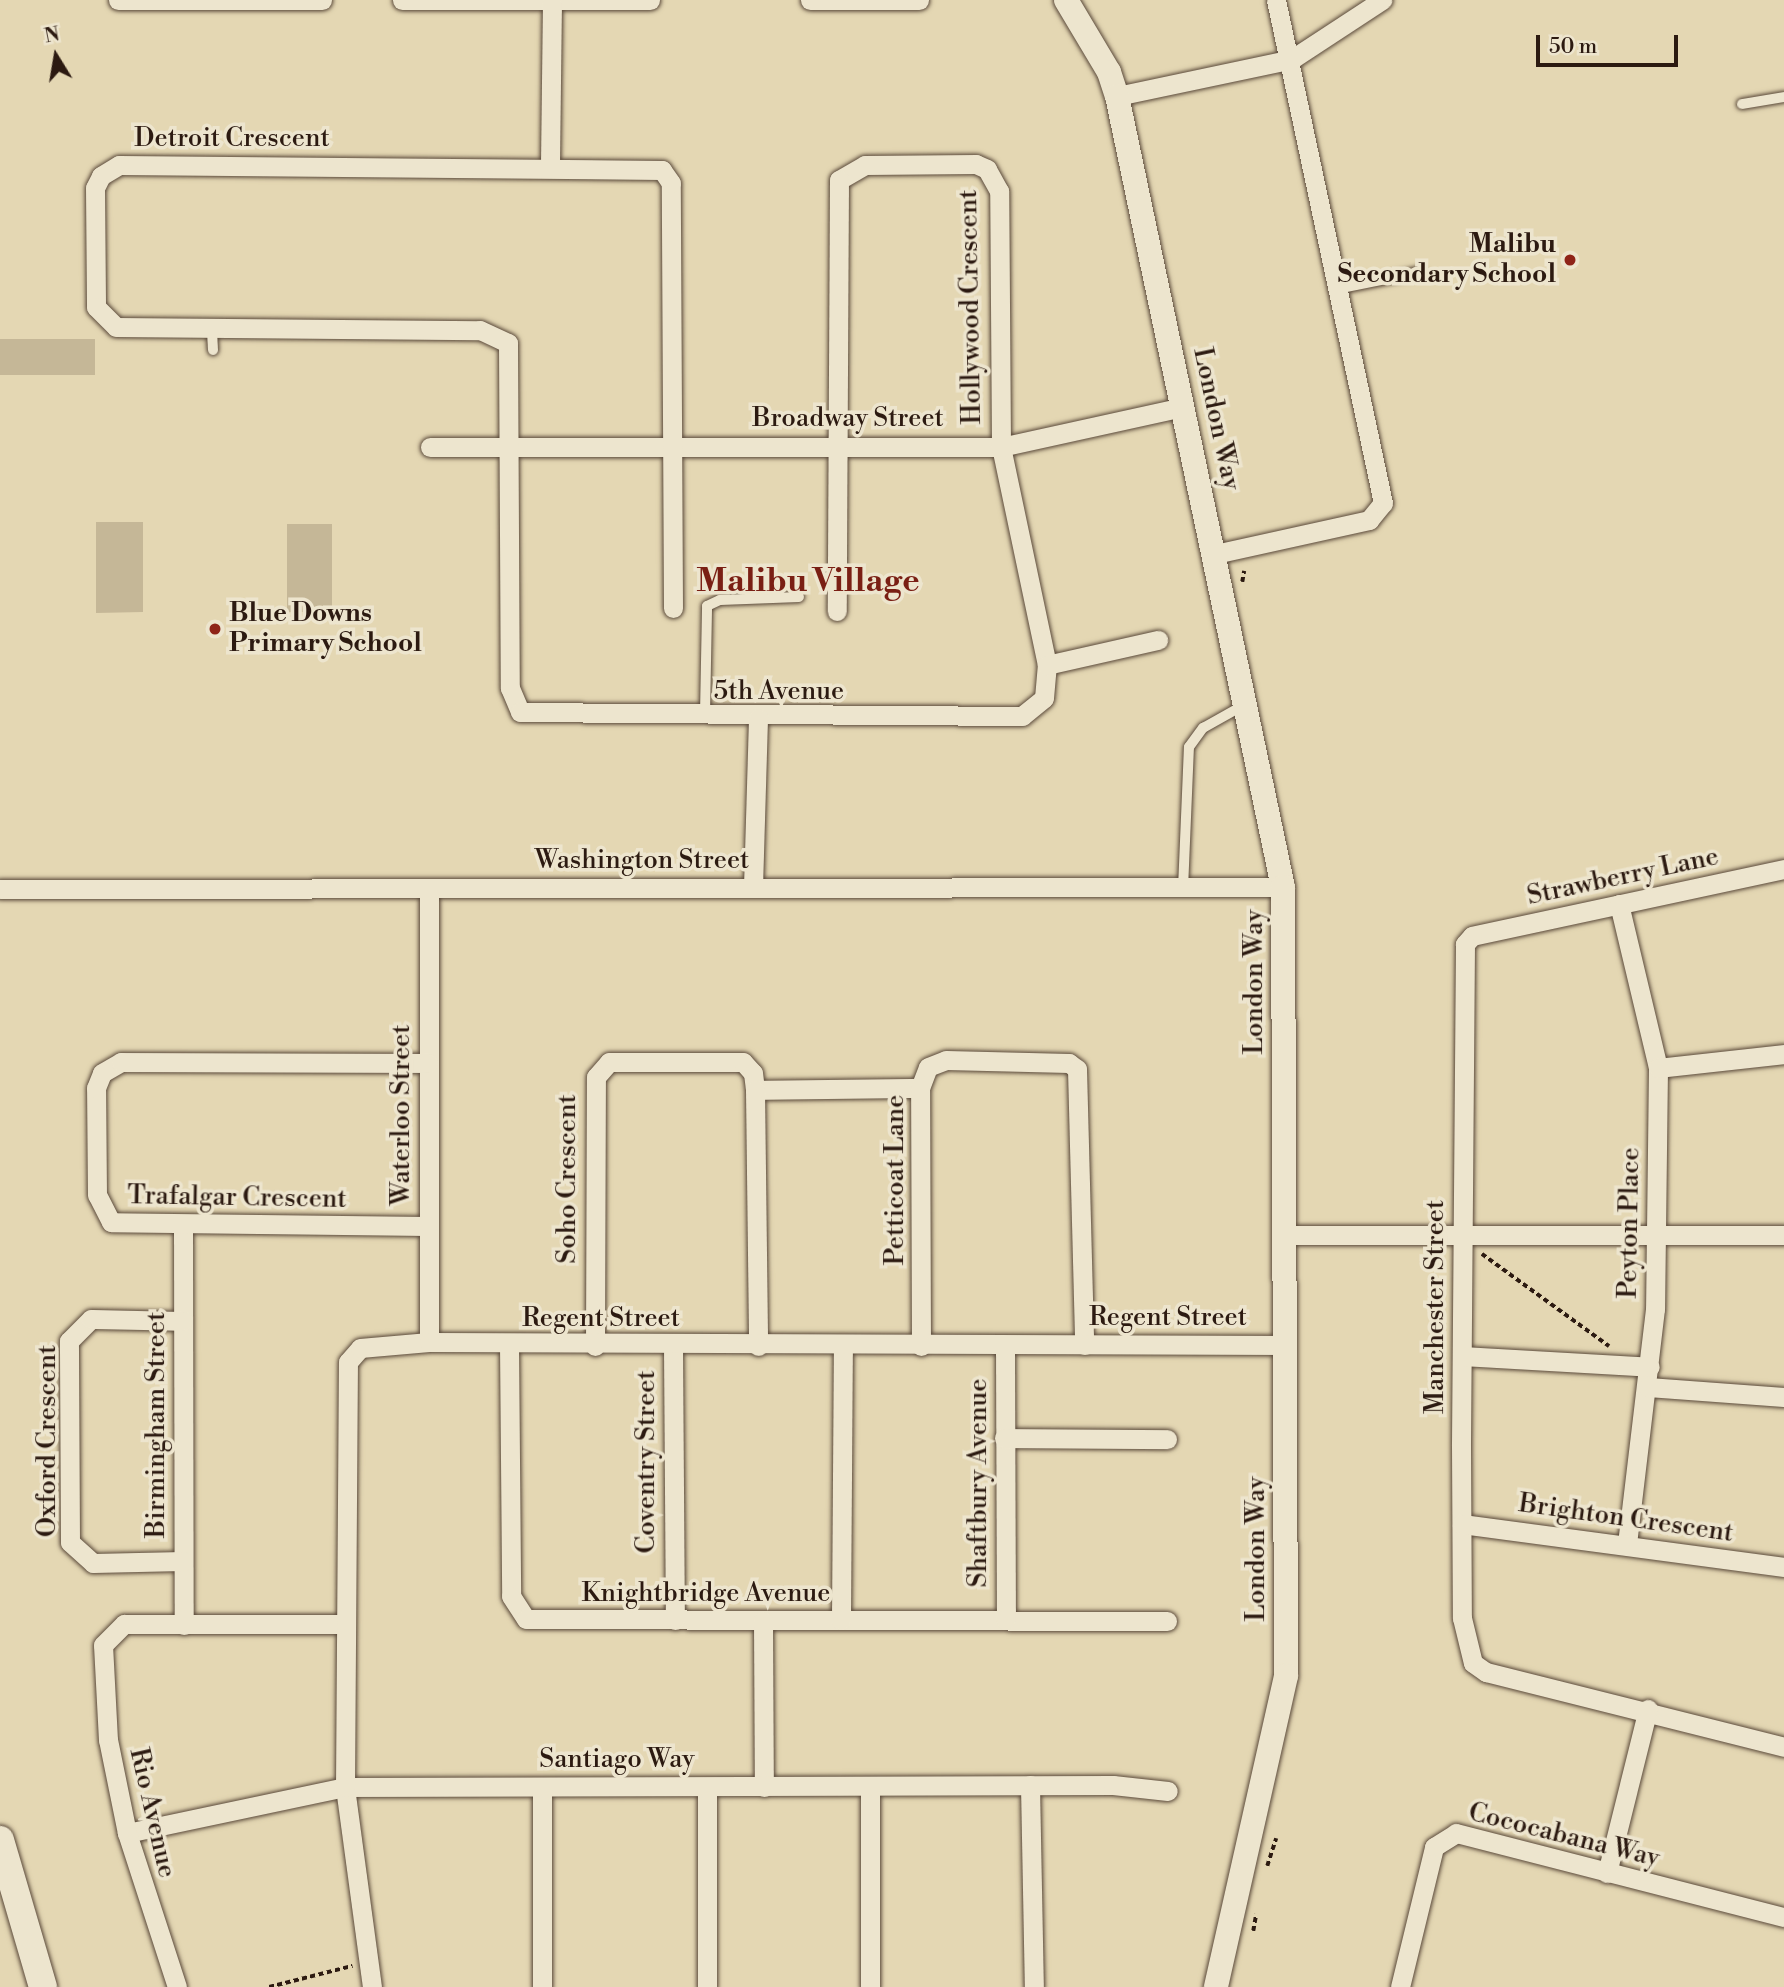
<!DOCTYPE html>
<style>
body{margin:0}
#map{position:relative;width:1784px;height:1987px;overflow:hidden;background:#e4d7b3;font-family:"Libre Bodoni",serif}
div>[style]{position:absolute}
.green>*{inset:0;background:#c5b797}
.path>*{height:3.5px;margin-top:-1.75px;transform-origin:0;background:repeating-linear-gradient(90deg,#2c1a11 0 5px,transparent 0 8.5px)}
.roads{filter:drop-shadow(0 0 2px #5a493a) drop-shadow(0 0 2px #5a493a)}
.service>*{height:10px;margin:-5px;padding:0 5px;transform-origin:5px;border-radius:5px;background:#ede5ce}
.minor>*{height:19px;margin:-9.5px;padding:0 9.5px;transform-origin:9.5px;border-radius:9.5px;background:#ede5ce}
.tertiary>*{height:24px;margin:-12px;padding:0 12px;transform-origin:12px;border-radius:12px;background:#ede5ce}
.secondary>*{height:28px;margin:-14px;padding:0 14px;transform-origin:14px;border-radius:14px;background:#ede5ce}
.dots>*{width:19px;height:19px;translate:-50% -50%;box-sizing:border-box;border:4px solid #ede5ce;border-radius:50%}
span{translate:-50% -50%;white-space:nowrap;text-align:center;line-height:1.15;-webkit-text-stroke:7px #ede5ce;paint-order:stroke}
.street-label{font-size:26px;color:#2c1a11}
.poi-label{font-size:26px;color:#2c1a11;font-weight:700}
.right{translate:-100% -50%;text-align:right}
.left{translate:0 -50%;text-align:left}
.district-label{font-size:33px;color:#7a1f14;font-weight:700}
.north{position:absolute;left:21px;top:21px;width:70px;height:70px;-webkit-text-stroke:5px #ede5ce;paint-order:stroke;rotate:349deg;font-size:19px;font-weight:700;line-height:28px;text-align:center;color:#2c1a11}
.north::after{content:'';display:block;margin:auto;width:24px;height:32px;background:#2c1a11;clip-path:polygon(50% 0,100% 100%,50% 72%,0 100%)}
.scale{position:absolute;left:1536px;top:35px;width:142px;height:32px;box-sizing:border-box;border:4px solid #2c1a11;border-top:0;padding-left:9px;font-size:21px;line-height:24px;white-space:nowrap;color:#2c1a11;-webkit-text-stroke:5px #ede5ce;paint-order:stroke}
</style>
<div id="map">
<div class="green">
<i style="clip-path:polygon(0 339px,95px 339px,95px 375px,0 375px)"></i>
<i style="clip-path:polygon(96px 522px,143px 522px,143px 612px,96px 613px)"></i>
<i style="clip-path:polygon(287px 524px,332px 524px,332px 612px,287px 612px)"></i>
</div>
<div class="path">
<i style="left:1242px;top:582px;width:11px;rotate:-80deg"></i>
<i style="left:1482px;top:1254px;width:157px;rotate:35.9deg"></i>
<i style="left:1267px;top:1866px;width:29px;rotate:-72deg"></i>
<i style="left:1253px;top:1931px;width:17px;rotate:-80deg"></i>
<i style="left:269px;top:1987px;width:86px;rotate:-14.2deg"></i>
</div>
<div class="roads">
<div class="service">
<i style="left:1742px;top:104px;width:43px;rotate:-9.5deg"></i>
<i style="left:1341px;top:288px;width:81px;rotate:-11.4deg"></i>
<i style="left:212px;top:331px;width:19px;rotate:87deg"></i>
<i style="left:705px;top:714px;width:108px;rotate:-88.9deg"></i>
<i style="left:707px;top:606px;width:14px;rotate:-25deg"></i>
<i style="left:720px;top:600px;width:79px;rotate:-2.2deg"></i>
<i style="left:1183px;top:889px;width:142px;rotate:-87.6deg"></i>
<i style="left:1189px;top:747px;width:24px;rotate:-54deg"></i>
<i style="left:1203px;top:728px;width:47px;rotate:-29.3deg"></i>
</div>
<div class="minor">
<i style="left:118px;top:0;width:204px"></i>
<i style="left:402px;top:0;width:248px"></i>
<i style="left:810px;top:0;width:109px"></i>
<i style="left:1117px;top:96px;width:179px;rotate:-11.9deg"></i>
<i style="left:1292px;top:59px;width:108px;rotate:-33.2deg"></i>
<i style="left:550px;top:164px;width:162px;rotate:-89.3deg"></i>
<i style="left:430px;top:447px;width:571px"></i>
<i style="left:1001px;top:447px;width:186px;rotate:-12.4deg"></i>
<i style="left:1215px;top:554px;width:158px;rotate:-12.4deg"></i>
<i style="left:1369px;top:520px;width:22px;rotate:-51deg"></i>
<i style="left:1383px;top:503px;width:514px;rotate:-102.01deg"></i>
<i style="left:673px;top:608px;width:425px;rotate:-90.3deg"></i>
<i style="left:671px;top:183px;width:16px;rotate:-125deg"></i>
<i style="left:662px;top:170px;width:543px;rotate:-179.47deg"></i>
<i style="left:119px;top:165px;width:21px;rotate:149deg"></i>
<i style="left:101px;top:176px;width:13px;rotate:117deg"></i>
<i style="left:95px;top:188px;width:119px;rotate:89.5deg"></i>
<i style="left:96px;top:307px;width:28px;rotate:45deg"></i>
<i style="left:116px;top:327px;width:364px;rotate:0.5deg"></i>
<i style="left:480px;top:330px;width:31px;rotate:25deg"></i>
<i style="left:508px;top:343px;width:345px;rotate:89.7deg"></i>
<i style="left:510px;top:688px;width:26px;rotate:67deg"></i>
<i style="left:520px;top:712px;width:502px;rotate:0.46deg"></i>
<i style="left:1022px;top:716px;width:28px;rotate:-39deg"></i>
<i style="left:1044px;top:698px;width:33px;rotate:-85deg"></i>
<i style="left:1047px;top:665px;width:223px;rotate:-101.9deg"></i>
<i style="left:1001px;top:447px;width:256px;rotate:-90.4deg"></i>
<i style="left:999px;top:191px;width:25px;rotate:-119deg"></i>
<i style="left:987px;top:169px;width:12px;rotate:-156deg"></i>
<i style="left:976px;top:164px;width:111px;rotate:179.5deg"></i>
<i style="left:865px;top:165px;width:30px;rotate:150deg"></i>
<i style="left:839px;top:180px;width:431px;rotate:90.3deg"></i>
<i style="left:1047px;top:665px;width:114px;rotate:-12.7deg"></i>
<i style="left:1784px;top:869px;width:319px;rotate:167.9deg"></i>
<i style="left:1472px;top:936px;width:11px;rotate:131deg"></i>
<i style="left:1465px;top:944px;width:502px;rotate:90.46deg"></i>
<i style="left:1461px;top:1446px;width:172px;rotate:89.7deg"></i>
<i style="left:1462px;top:1618px;width:46px;rotate:76.3deg"></i>
<i style="left:1473px;top:1663px;width:16px;rotate:35deg"></i>
<i style="left:1486px;top:1672px;width:307px;rotate:14.1deg"></i>
<i style="left:753px;top:887px;width:169px;rotate:-88.3deg"></i>
<i style="left:429px;top:888px;width:454px;rotate:90deg"></i>
<i style="left:0;top:889px;width:1283px;rotate:-0.09deg"></i>
<i style="left:1619px;top:904px;width:169px;rotate:76.6deg"></i>
<i style="left:1658px;top:1068px;width:241px;rotate:90.7deg"></i>
<i style="left:1655px;top:1309px;width:238px;rotate:96.8deg"></i>
<i style="left:1658px;top:1068px;width:127px;rotate:-6.3deg"></i>
<i style="left:755px;top:1090px;width:165px;rotate:-0.7deg"></i>
<i style="left:183px;top:1224px;width:401px;rotate:89.9deg"></i>
<i style="left:427px;top:1226px;width:316px;rotate:-179.3deg"></i>
<i style="left:111px;top:1222px;width:30px;rotate:-117deg"></i>
<i style="left:97px;top:1195px;width:107px;rotate:-90.5deg"></i>
<i style="left:96px;top:1088px;width:16px;rotate:-68deg"></i>
<i style="left:102px;top:1073px;width:22px;rotate:-30deg"></i>
<i style="left:121px;top:1062px;width:307px;rotate:0.2deg"></i>
<i style="left:1286px;top:1235px;width:498px"></i>
<i style="left:509px;top:1344px;width:252px;rotate:89.5deg"></i>
<i style="left:511px;top:1596px;width:27px;rotate:57deg"></i>
<i style="left:526px;top:1619px;width:641px;rotate:0.18deg"></i>
<i style="left:595px;top:1346px;width:269px;rotate:-89.8deg"></i>
<i style="left:596px;top:1077px;width:20px;rotate:-49deg"></i>
<i style="left:609px;top:1062px;width:134px"></i>
<i style="left:743px;top:1062px;width:15px;rotate:48deg"></i>
<i style="left:753px;top:1073px;width:17px;rotate:83deg"></i>
<i style="left:755px;top:1090px;width:256px;rotate:89.3deg"></i>
<i style="left:673px;top:1346px;width:274px;rotate:89.6deg"></i>
<i style="left:921px;top:1346px;width:258px;rotate:-90.2deg"></i>
<i style="left:920px;top:1088px;width:22px;rotate:-69deg"></i>
<i style="left:928px;top:1067px;width:19px;rotate:-21deg"></i>
<i style="left:946px;top:1060px;width:123px;rotate:1.4deg"></i>
<i style="left:1069px;top:1063px;width:10px;rotate:37deg"></i>
<i style="left:1077px;top:1069px;width:276px;rotate:88.5deg"></i>
<i style="left:1005px;top:1346px;width:274px;rotate:89.8deg"></i>
<i style="left:1462px;top:1356px;width:188px;rotate:3.3deg"></i>
<i style="left:1648px;top:1387px;width:136px;rotate:4.2deg"></i>
<i style="left:1004px;top:1438px;width:163px;rotate:0.4deg"></i>
<i style="left:1462px;top:1524px;width:325px;rotate:7.6deg"></i>
<i style="left:183px;top:1561px;width:90px;rotate:178.7deg"></i>
<i style="left:93px;top:1563px;width:31px;rotate:-138deg"></i>
<i style="left:70px;top:1542px;width:201px;rotate:-90.3deg"></i>
<i style="left:69px;top:1341px;width:31px;rotate:-45deg"></i>
<i style="left:91px;top:1319px;width:92px;rotate:1.2deg"></i>
<i style="left:841px;top:1620px;width:275px;rotate:-89.6deg"></i>
<i style="left:763px;top:1621px;width:166px;rotate:89.7deg"></i>
<i style="left:1030px;top:1785px;width:202px;rotate:88.9deg"></i>
<i style="left:870px;top:1786px;width:201px;rotate:90deg"></i>
<i style="left:542px;top:1787px;width:200px;rotate:90deg"></i>
<i style="left:127px;top:1833px;width:223px;rotate:-11.9deg"></i>
<i style="left:345px;top:1787px;width:768px;rotate:-0.15deg"></i>
<i style="left:1113px;top:1785px;width:55px;rotate:6.2deg"></i>
<i style="left:1607px;top:1873px;width:169px;rotate:-76deg"></i>
<i style="left:177px;top:1987px;width:162px;rotate:-108deg"></i>
<i style="left:127px;top:1833px;width:95px;rotate:-101.5deg"></i>
<i style="left:108px;top:1740px;width:95px;rotate:-93deg"></i>
<i style="left:103px;top:1645px;width:30px;rotate:-45deg"></i>
<i style="left:124px;top:1624px;width:221px"></i>
<i style="left:372px;top:1987px;width:202px;rotate:-97.7deg"></i>
<i style="left:345px;top:1787px;width:425px;rotate:-89.6deg"></i>
<i style="left:348px;top:1362px;width:18px;rotate:-49deg"></i>
<i style="left:360px;top:1348px;width:69px;rotate:-5deg"></i>
<i style="left:429px;top:1342px;width:858px;rotate:0.2deg"></i>
<i style="left:707px;top:1987px;width:200px;rotate:-90deg"></i>
<i style="left:1400px;top:1987px;width:144px;rotate:-76.3deg"></i>
<i style="left:1434px;top:1847px;width:26px;rotate:-32deg"></i>
<i style="left:1456px;top:1833px;width:339px;rotate:14.4deg"></i>
</div>
<div class="tertiary">
<i style="left:1066px;top:0;width:84px;rotate:59.2deg"></i>
<i style="left:1109px;top:72px;width:25px;rotate:72deg"></i>
<i style="left:1117px;top:96px;width:808px;rotate:78.15deg"></i>
<i style="left:1283px;top:887px;width:789px;rotate:89.78deg"></i>
<i style="left:1286px;top:1676px;width:319px;rotate:102.7deg"></i>
</div>
<div class="secondary">
<i style="left:0;top:1840px;width:153px;rotate:73.7deg"></i>
</div>
</div>
<div class="dots">
<i style="left:1570px;top:260px;background:#8f2418"></i>
<i style="left:215px;top:629px;background:#8f2418"></i>
</div>
<div class="street-label">
<span style="left:232px;top:139px">Detroit Crescent</span>
<span style="left:971px;top:307px;rotate:-91deg">Hollywood Crescent</span>
<span style="left:848px;top:419px">Broadway Street</span>
<span style="left:1216px;top:419px;rotate:78deg">London Way</span>
<span style="left:779px;top:692px">5th Avenue</span>
<span style="left:642px;top:861px">Washington Street</span>
<span style="left:1623px;top:877px;rotate:-12deg">Strawberry Lane</span>
<span style="left:1255px;top:982px;rotate:-90deg">London Way</span>
<span style="left:402px;top:1115px;rotate:-90deg">Waterloo Street</span>
<span style="left:568px;top:1179px;rotate:-90deg">Soho Crescent</span>
<span style="left:896px;top:1180px;rotate:-90deg">Petticoat Lane</span>
<span style="left:237px;top:1198px;rotate:1deg">Trafalgar Crescent</span>
<span style="left:1630px;top:1223px;rotate:-89deg">Peyton Place</span>
<span style="left:1436px;top:1307px;rotate:-90deg">Manchester Street</span>
<span style="left:1168px;top:1318px">Regent Street</span>
<span style="left:601px;top:1319px">Regent Street</span>
<span style="left:157px;top:1425px;rotate:-90deg">Birmingham Street</span>
<span style="left:48px;top:1441px;rotate:-90deg">Oxford Crescent</span>
<span style="left:647px;top:1462px;rotate:-90deg">Coventry Street</span>
<span style="left:979px;top:1483px;rotate:-90deg">Shaftbury Avenue</span>
<span style="left:1626px;top:1519px;rotate:8deg">Brighton Crescent</span>
<span style="left:1257px;top:1549px;rotate:-90deg">London Way</span>
<span style="left:706px;top:1594px">Knightbridge Avenue</span>
<span style="left:617px;top:1760px">Santiago Way</span>
<span style="left:152px;top:1813px;rotate:77deg">Rio Avenue</span>
<span style="left:1564px;top:1836px;rotate:14deg">Cococabana Way</span>
</div>
<div class="poi-label">
<span class="right" style="left:1556px;top:260px">Malibu<br>Secondary School</span>
<span class="left" style="left:229px;top:629px">Blue Downs<br>Primary School</span>
</div>
<div class="district-label">
<span style="left:808px;top:582px">Malibu Village</span>
</div>
<div class="north">N</div>
<div class="scale">50 m</div>
</div>
